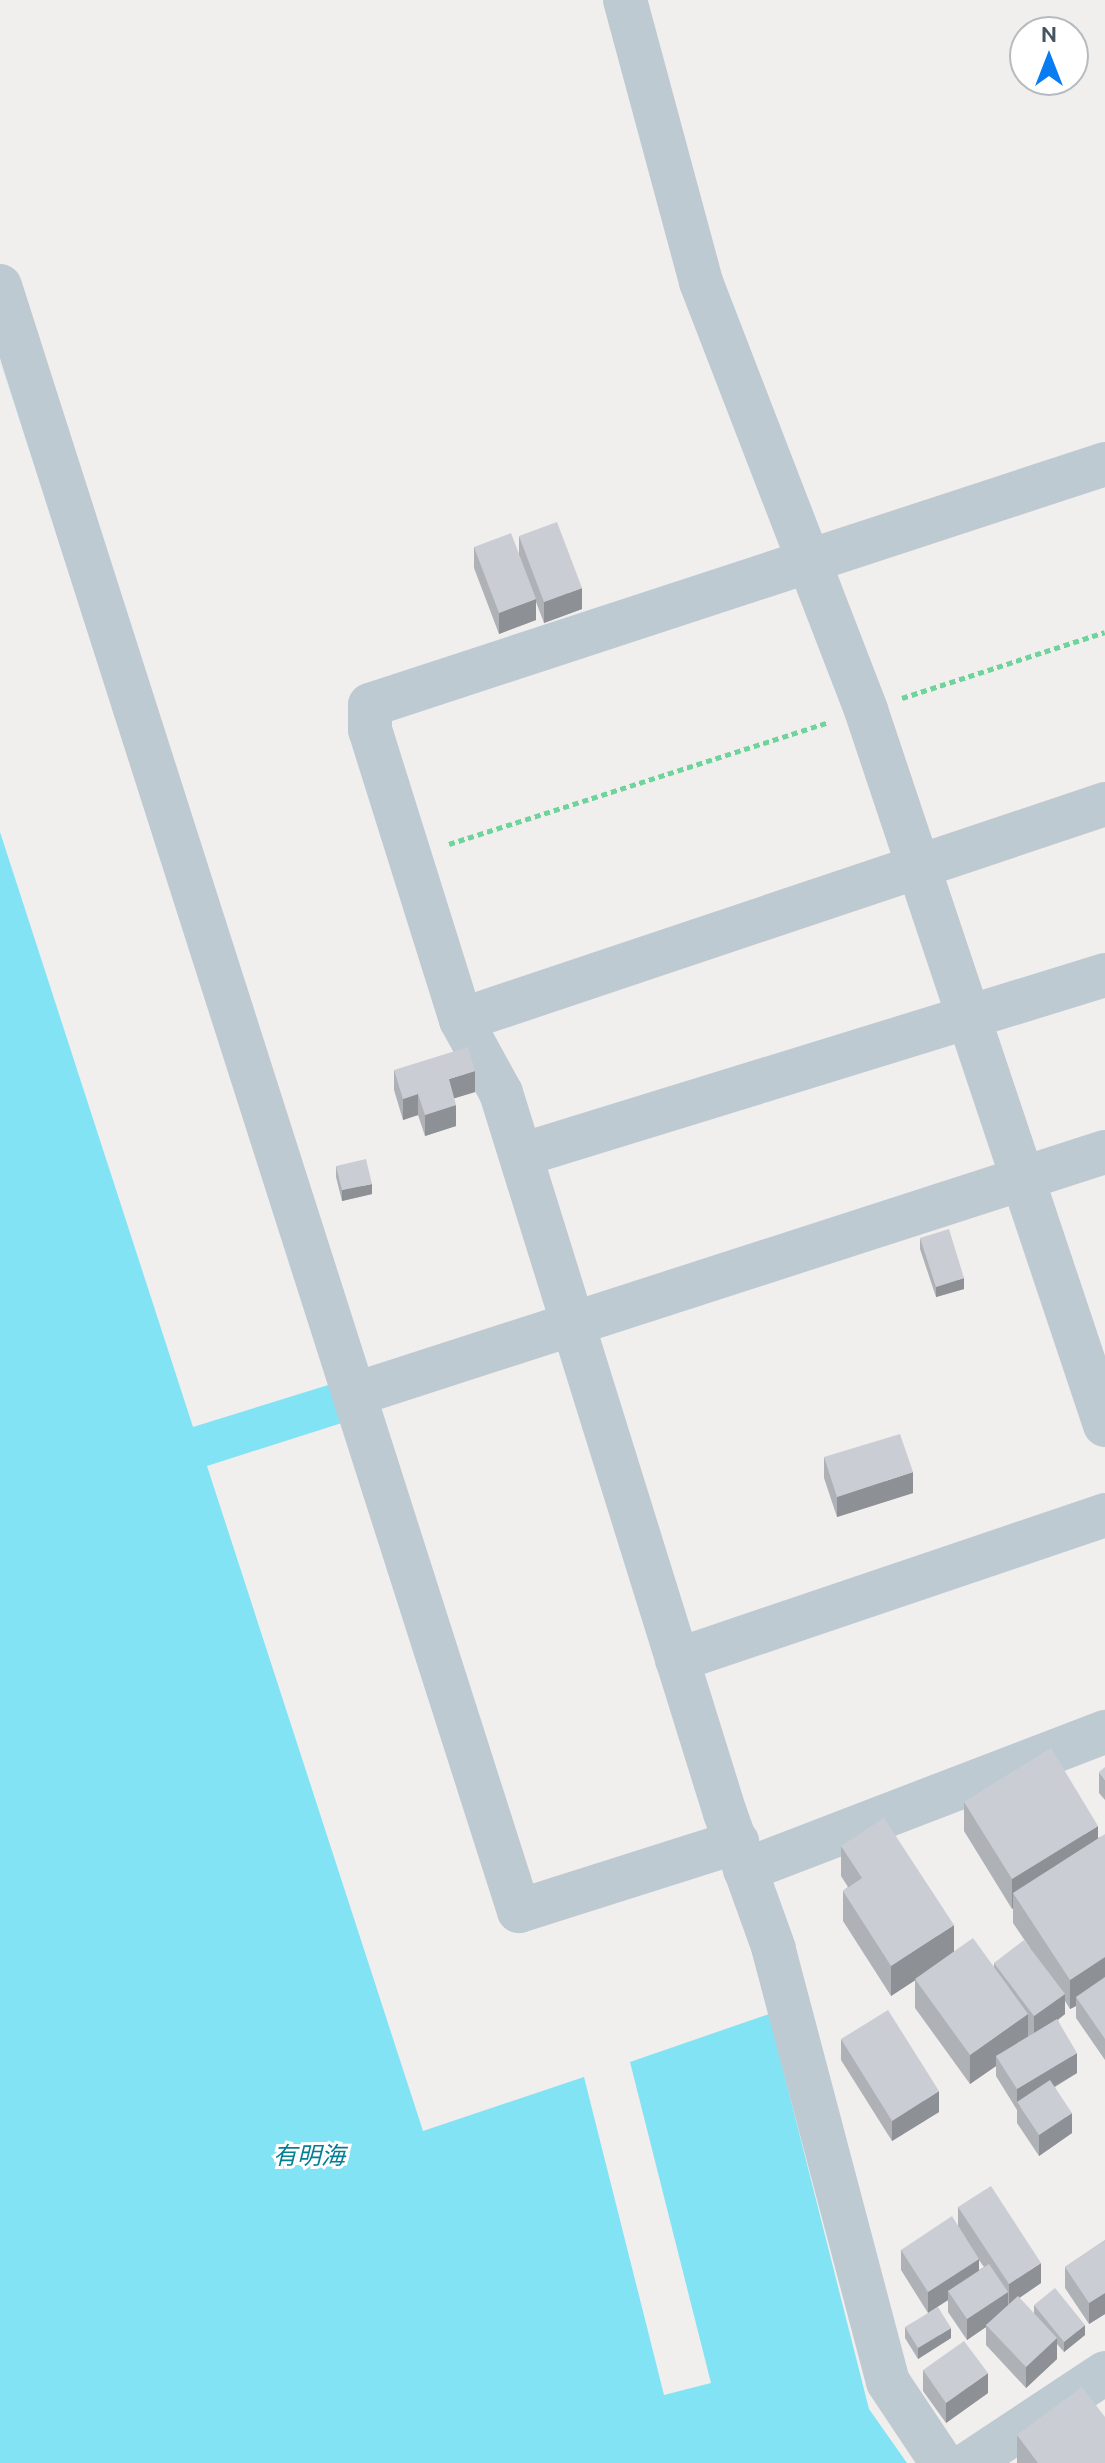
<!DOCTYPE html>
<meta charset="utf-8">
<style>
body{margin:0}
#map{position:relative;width:1105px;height:2463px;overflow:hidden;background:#f1eeee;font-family:Ubuntu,"Noto Sans JP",sans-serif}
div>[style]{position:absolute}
.water>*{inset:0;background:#82e3f4}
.pier>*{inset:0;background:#f1eeee}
.path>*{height:5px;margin-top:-2.5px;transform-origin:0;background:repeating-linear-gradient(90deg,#6ed49b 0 6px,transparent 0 10px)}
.minor>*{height:44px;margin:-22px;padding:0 22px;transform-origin:22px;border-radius:22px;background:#becad2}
.wall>*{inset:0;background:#aeb1b6}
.shaded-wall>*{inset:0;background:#8d9094}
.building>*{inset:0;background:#caced4}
span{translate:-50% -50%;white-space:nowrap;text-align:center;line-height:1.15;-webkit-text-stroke:6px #fff;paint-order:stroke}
.water-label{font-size:24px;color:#037f95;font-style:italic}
.north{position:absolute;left:1009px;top:16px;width:80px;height:80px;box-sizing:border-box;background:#fff;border:2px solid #b5bbbf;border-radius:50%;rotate:0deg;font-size:22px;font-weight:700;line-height:32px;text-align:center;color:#45545e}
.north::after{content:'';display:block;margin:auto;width:28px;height:36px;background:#097cf1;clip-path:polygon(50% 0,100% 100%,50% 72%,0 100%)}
</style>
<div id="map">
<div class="water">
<i style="clip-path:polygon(0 361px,520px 1931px,769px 2014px,869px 2409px,907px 2463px,0 2463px)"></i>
</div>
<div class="pier">
<i style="clip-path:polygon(0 361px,338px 1382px,193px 1427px,0 832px)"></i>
<i style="clip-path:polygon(348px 1421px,520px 1932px,725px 1866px,769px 2014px,630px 2062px,711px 2383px,664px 2395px,584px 2077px,423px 2131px,207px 1466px)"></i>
</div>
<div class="path">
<i style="left:902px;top:698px;width:213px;rotate:-18deg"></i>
<i style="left:449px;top:844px;width:398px;rotate:-17.8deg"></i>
</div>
<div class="minor">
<i style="left:625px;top:0;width:292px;rotate:74.9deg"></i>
<i style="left:701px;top:282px;width:459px;rotate:68.9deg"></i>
<i style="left:866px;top:710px;width:754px;rotate:71.52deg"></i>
<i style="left:0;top:286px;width:1706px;rotate:72.29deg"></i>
<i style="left:519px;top:1911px;width:229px;rotate:-17.6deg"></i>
<i style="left:461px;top:1020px;width:679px;rotate:-18.54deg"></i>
<i style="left:521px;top:1155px;width:611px;rotate:-17.13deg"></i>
<i style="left:356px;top:1394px;width:787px;rotate:-17.91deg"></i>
<i style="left:677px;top:1660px;width:452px;rotate:-18.7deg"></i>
<i style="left:745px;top:1870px;width:386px;rotate:-21deg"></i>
<i style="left:942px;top:2463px;width:97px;rotate:-123.7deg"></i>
<i style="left:888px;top:2382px;width:448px;rotate:-104.8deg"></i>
<i style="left:774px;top:1949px;width:145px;rotate:-109.8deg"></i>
<i style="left:725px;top:1813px;width:754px;rotate:-107.28deg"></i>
<i style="left:501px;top:1093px;width:83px;rotate:-118.7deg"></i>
<i style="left:461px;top:1020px;width:304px;rotate:-107.4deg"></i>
<i style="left:370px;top:730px;width:25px;rotate:-90deg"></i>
<i style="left:370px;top:705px;width:774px;rotate:-18.15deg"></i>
<i style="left:969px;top:2463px;width:163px;rotate:-33.5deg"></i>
</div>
<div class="wall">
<i style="clip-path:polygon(519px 536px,582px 609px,544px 623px,536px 602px,536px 620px,499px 634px,474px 568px,474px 547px,519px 554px)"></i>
<i style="clip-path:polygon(394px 1070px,475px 1092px,454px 1098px,456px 1126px,425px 1136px,418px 1115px,403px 1120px,394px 1090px)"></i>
<i style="clip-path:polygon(336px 1166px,372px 1194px,342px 1201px,336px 1177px)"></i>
<i style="clip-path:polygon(920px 1238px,964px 1289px,936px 1297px,920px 1249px)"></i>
<i style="clip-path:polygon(824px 1457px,913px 1493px,837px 1517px,824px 1478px)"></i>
<i style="clip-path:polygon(1099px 1772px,1105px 1780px,1105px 1800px,1099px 1793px)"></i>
<i style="clip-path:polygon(964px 1802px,1098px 1838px,1105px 1835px,1105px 2060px,1076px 2018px,1076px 2006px,1070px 2009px,1065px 2001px,1065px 2014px,1058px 2020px,1077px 2073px,1055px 2087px,1072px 2133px,1039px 2156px,1017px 2123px,1017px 2110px,996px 2076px,996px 2066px,970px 2084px,915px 2008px,915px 1980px,891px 1996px,843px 1921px,843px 1891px,848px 1887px,841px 1876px,841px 1846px,954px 1951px,994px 1967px,994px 1963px,1030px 1948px,1013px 1923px,1013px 1908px,1012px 1909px,964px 1831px)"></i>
<i style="clip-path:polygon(841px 2039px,939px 2112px,892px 2141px,841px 2060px)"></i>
<i style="clip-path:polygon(evenodd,958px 2207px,1041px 2283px,1019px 2298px,1034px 2314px,1034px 2305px,1085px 2335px,1064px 2352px,1057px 2344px,1057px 2359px,1026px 2388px,986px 2345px,986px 2327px,967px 2340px,948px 2312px,948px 2300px,928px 2313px,901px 2270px,901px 2250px,958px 2226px,958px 2207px,979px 2260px,984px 2267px,979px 2270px,979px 2260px)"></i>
<i style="clip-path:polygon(1105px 2240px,1105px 2314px,1089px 2324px,1065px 2288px,1065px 2267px)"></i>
<i style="clip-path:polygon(905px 2327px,951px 2338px,918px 2359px,905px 2338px)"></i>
<i style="clip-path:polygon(923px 2370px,988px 2393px,946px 2423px,923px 2391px)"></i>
<i style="clip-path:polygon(1017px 2435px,1105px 2463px,1017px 2463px)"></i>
</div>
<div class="shaded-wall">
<i style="clip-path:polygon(582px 588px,582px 609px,544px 623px,544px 602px)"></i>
<i style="clip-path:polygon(536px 599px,536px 620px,499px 634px,499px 613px)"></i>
<i style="clip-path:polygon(475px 1071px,475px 1092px,449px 1100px,449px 1079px)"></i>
<i style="clip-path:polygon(418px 1094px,418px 1115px,403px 1120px,403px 1099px)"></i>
<i style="clip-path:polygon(456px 1105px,456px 1126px,425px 1136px,425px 1115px)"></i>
<i style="clip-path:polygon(372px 1184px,372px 1194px,342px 1201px,342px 1190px)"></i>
<i style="clip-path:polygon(964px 1278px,964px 1289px,936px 1297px,936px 1287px)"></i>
<i style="clip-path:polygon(913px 1472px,913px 1493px,837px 1517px,837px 1497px)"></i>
<i style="clip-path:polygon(1098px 1826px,1098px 1856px,1013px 1893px,1013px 1908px,1012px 1909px,1012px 1879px)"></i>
<i style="clip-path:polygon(954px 1925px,954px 1955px,891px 1996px,891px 1966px)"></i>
<i style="clip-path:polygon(1105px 1957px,1105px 1987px,1076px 1997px,1076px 2006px,1070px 2009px,1070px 1980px)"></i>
<i style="clip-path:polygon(1065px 1994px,1065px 2014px,1034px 2037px,1034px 2016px)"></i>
<i style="clip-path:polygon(1028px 2014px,1028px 2044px,996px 2056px,996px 2066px,970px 2084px,970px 2055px)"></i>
<i style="clip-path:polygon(1077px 2053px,1077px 2073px,1020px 2107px,1017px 2102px,1017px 2089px)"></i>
<i style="clip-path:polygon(939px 2091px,939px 2112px,892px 2141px,892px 2121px)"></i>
<i style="clip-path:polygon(1072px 2113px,1072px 2133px,1039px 2156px,1039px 2135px)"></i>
<i style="clip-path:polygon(979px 2259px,979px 2280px,948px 2291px,948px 2300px,928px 2313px,928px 2292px)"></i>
<i style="clip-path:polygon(1041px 2263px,1041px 2283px,1009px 2305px,1009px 2284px)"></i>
<i style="clip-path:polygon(1008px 2292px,1008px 2312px,986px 2325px,986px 2327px,967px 2340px,967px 2319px)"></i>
<i style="clip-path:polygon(1105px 2293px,1105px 2314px,1089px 2324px,1089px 2303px)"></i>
<i style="clip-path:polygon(1085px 2325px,1085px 2335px,1064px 2352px,1064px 2342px)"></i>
<i style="clip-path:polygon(951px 2328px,951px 2338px,918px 2359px,918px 2348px)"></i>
<i style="clip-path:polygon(1057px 2338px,1057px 2359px,1026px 2388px,1026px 2367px)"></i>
<i style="clip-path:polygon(988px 2373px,988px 2393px,946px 2423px,946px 2403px)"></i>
</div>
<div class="building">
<i style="clip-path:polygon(557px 522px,582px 588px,544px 602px,519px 536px)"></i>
<i style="clip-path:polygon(511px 533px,536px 599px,499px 613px,474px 547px)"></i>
<i style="clip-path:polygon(468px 1047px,475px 1071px,449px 1079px,456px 1105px,425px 1115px,418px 1094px,403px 1099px,394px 1070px)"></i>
<i style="clip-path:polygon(366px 1159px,372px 1184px,342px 1190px,336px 1166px)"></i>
<i style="clip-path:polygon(949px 1229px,964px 1278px,936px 1287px,920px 1238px)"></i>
<i style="clip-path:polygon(900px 1434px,913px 1472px,837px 1497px,824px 1457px)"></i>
<i style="clip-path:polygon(1051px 1748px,1098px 1826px,1012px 1879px,964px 1802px)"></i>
<i style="clip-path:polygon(1105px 1767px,1105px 1780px,1099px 1772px)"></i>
<i style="clip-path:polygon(884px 1818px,954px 1925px,891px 1966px,843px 1891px,862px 1878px,841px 1846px)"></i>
<i style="clip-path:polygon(1105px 1834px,1105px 1957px,1070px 1980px,1013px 1893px)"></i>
<i style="clip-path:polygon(973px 1938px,1028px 2014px,970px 2055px,915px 1979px)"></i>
<i style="clip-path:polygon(1024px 1940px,1065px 1994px,1034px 2016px,994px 1963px)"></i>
<i style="clip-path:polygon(1105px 1977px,1105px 2039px,1076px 1997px)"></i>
<i style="clip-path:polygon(888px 2010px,939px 2091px,892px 2121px,841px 2039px)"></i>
<i style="clip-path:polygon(1057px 2019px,1077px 2053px,1017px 2089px,996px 2056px)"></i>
<i style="clip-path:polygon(1050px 2080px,1072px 2113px,1039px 2135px,1017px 2102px)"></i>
<i style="clip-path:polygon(991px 2186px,1041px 2263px,1009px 2284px,958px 2207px)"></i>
<i style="clip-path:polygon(952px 2216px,979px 2259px,928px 2292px,901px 2250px)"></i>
<i style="clip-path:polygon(1105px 2240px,1105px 2293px,1089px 2303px,1065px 2267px)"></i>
<i style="clip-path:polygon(989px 2264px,1008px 2292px,967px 2319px,948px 2291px)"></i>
<i style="clip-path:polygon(1055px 2288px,1085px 2325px,1064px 2342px,1034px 2305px)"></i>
<i style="clip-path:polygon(1018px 2296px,1057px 2338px,1026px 2367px,986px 2325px)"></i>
<i style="clip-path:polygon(938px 2307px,951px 2328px,918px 2348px,905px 2327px)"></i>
<i style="clip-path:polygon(964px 2341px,988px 2373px,946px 2403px,923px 2370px)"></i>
<i style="clip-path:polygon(1082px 2387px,1105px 2417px,1105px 2463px,1038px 2463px,1017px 2435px)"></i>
</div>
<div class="water-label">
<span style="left:309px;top:2156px">有明海</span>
</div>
<div class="north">N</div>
</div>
